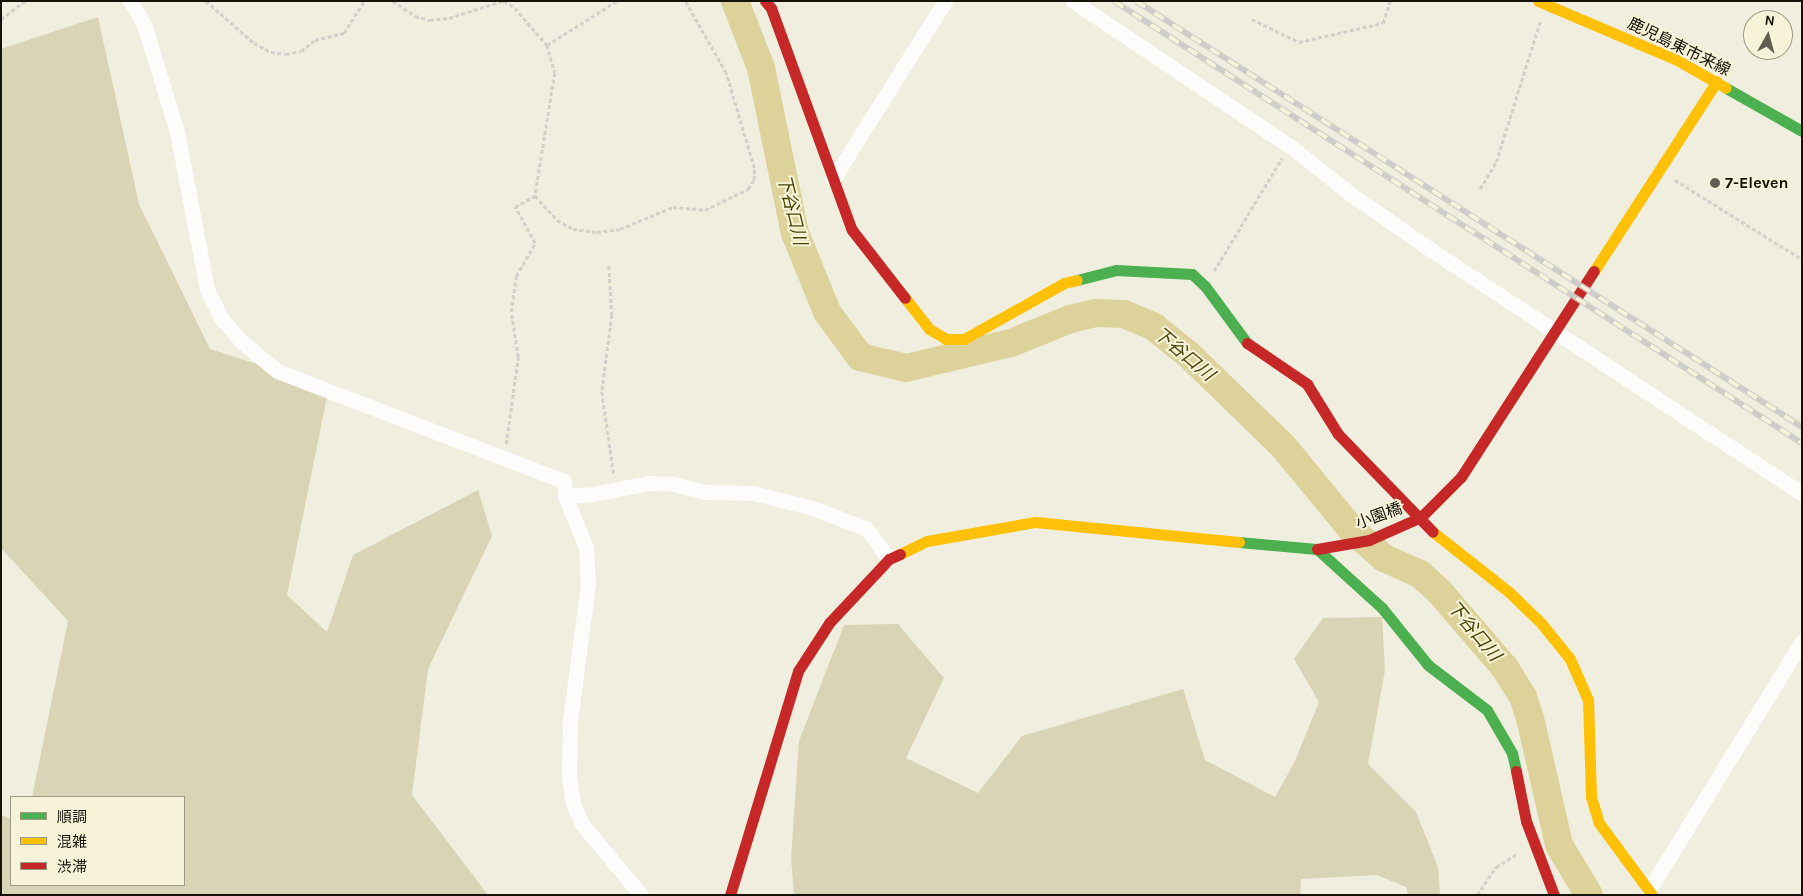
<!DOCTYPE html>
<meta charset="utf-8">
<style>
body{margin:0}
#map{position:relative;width:1803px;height:896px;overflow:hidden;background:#f0eedf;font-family:Karla,"Noto Sans JP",sans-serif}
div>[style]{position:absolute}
.green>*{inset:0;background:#d9d4b5}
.river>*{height:28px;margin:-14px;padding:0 14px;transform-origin:14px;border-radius:14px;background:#dcd29a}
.path>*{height:2.5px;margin-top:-1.25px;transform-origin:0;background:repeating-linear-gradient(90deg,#d1d0cb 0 4px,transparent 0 6.5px)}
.street>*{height:15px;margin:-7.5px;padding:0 7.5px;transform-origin:7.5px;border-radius:7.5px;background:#fdfcfa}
.fast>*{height:11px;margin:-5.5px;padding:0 5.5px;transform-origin:5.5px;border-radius:5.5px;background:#4caf50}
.slow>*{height:11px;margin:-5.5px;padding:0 5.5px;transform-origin:5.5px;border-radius:5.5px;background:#ffc107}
.jam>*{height:11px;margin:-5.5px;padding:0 5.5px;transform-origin:5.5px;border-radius:5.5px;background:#c62828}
.rail>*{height:5.5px;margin-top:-2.75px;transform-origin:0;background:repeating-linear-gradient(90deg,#f7f3d8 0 11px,#ccccc8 0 22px);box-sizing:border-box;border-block:1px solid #ccccc8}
.dots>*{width:14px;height:14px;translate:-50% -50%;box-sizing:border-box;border:2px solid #f7f3d8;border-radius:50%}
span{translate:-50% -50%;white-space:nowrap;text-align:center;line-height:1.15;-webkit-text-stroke:4px #f7f3d8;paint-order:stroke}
.street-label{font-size:16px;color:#141209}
.poi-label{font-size:16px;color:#141209;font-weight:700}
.left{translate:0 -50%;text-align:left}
.water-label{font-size:18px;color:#4c4307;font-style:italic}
.frame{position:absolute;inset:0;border:2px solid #141209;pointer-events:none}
.legend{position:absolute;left:10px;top:796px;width:175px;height:90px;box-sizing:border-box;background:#f7f3d8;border:1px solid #9c9985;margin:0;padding:6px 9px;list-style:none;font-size:15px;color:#141209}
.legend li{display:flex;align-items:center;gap:10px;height:25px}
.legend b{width:25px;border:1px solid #9c9985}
.north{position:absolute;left:1743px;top:10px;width:50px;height:50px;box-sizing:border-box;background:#f7f3d8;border:1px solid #9c9985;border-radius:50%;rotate:7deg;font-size:14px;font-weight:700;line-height:20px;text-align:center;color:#141209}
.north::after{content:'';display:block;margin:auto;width:18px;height:22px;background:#615f54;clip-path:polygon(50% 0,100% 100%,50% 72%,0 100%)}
</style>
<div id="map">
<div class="green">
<i style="clip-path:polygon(98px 17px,139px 204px,210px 349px,329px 387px,287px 595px,327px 632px,353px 555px,478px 490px,492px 536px,428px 669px,412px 795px,488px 895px,1px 895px,1px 815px,11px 819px,11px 885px,184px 885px,184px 797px,32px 797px,68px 621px,1px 548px,1px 49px)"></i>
<i style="clip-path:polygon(1382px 617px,1385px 670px,1368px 764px,1416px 812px,1438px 867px,1440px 895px,1408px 895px,1406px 887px,1377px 875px,1301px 879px,1300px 895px,794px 895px,791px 858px,799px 741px,844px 625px,898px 624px,944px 678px,906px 758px,978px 793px,1022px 736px,1183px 689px,1205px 760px,1275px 797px,1295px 761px,1319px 702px,1294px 659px,1323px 618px)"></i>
</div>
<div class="river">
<i style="left:735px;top:1px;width:72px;rotate:68.8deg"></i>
<i style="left:761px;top:68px;width:168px;rotate:78.4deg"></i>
<i style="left:795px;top:233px;width:85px;rotate:67.9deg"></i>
<i style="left:827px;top:312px;width:56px;rotate:53.7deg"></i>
<i style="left:860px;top:357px;width:47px;rotate:13.4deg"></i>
<i style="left:906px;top:368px;width:108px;rotate:-13.4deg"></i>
<i style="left:1011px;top:343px;width:64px;rotate:-22.1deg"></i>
<i style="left:1070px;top:319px;width:28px;rotate:-13deg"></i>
<i style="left:1097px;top:313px;width:27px;rotate:2deg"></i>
<i style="left:1124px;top:314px;width:33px;rotate:23deg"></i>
<i style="left:1154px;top:327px;width:45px;rotate:38.7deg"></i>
<i style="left:1189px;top:355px;width:131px;rotate:44.1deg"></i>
<i style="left:1283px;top:446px;width:109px;rotate:50.6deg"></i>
<i style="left:1352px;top:530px;width:43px;rotate:41.2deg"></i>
<i style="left:1384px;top:558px;width:39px;rotate:24deg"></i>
<i style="left:1420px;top:574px;width:24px;rotate:42deg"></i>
<i style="left:1438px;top:590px;width:103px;rotate:49.3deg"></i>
<i style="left:1505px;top:668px;width:34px;rotate:58deg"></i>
<i style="left:1523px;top:697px;width:22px;rotate:72deg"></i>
<i style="left:1530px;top:718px;width:130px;rotate:77.1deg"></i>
<i style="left:1559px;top:845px;width:58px;rotate:59deg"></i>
</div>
<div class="path">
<i style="left:206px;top:1px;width:64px;rotate:41.2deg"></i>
<i style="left:254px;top:43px;width:19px;rotate:28deg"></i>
<i style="left:271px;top:52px;width:15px;rotate:8deg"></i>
<i style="left:286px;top:54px;width:15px;rotate:-11deg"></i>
<i style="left:301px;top:51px;width:18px;rotate:-38deg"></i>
<i style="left:315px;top:40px;width:30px;rotate:-14deg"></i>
<i style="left:344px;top:33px;width:38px;rotate:-58deg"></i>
<i style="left:393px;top:1px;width:27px;rotate:34deg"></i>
<i style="left:415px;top:16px;width:16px;rotate:15deg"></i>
<i style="left:430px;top:20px;width:19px;rotate:-6deg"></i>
<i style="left:449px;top:18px;width:56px;rotate:-17.8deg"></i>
<i style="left:504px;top:1px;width:13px;rotate:32deg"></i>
<i style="left:515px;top:8px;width:49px;rotate:49.1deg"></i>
<i style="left:547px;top:45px;width:29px;rotate:74deg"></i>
<i style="left:555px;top:73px;width:125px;rotate:99.2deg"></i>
<i style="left:535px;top:196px;width:33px;rotate:47deg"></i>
<i style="left:557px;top:220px;width:18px;rotate:29deg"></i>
<i style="left:573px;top:229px;width:24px;rotate:7deg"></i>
<i style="left:597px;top:232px;width:23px;rotate:-7deg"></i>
<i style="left:620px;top:229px;width:57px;rotate:-22.5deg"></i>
<i style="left:673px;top:207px;width:32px;rotate:5deg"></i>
<i style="left:705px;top:210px;width:48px;rotate:-26deg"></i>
<i style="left:748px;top:189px;width:11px;rotate:-56deg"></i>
<i style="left:754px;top:180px;width:12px;rotate:-90deg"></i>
<i style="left:754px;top:168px;width:99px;rotate:-106.4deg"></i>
<i style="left:726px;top:73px;width:83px;rotate:-119.7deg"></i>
<i style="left:1px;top:19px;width:30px;rotate:-37deg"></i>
<i style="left:1252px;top:19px;width:52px;rotate:26.1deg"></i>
<i style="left:1299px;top:42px;width:86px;rotate:-12.7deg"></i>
<i style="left:1383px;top:23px;width:23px;rotate:-72deg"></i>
<i style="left:547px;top:45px;width:83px;rotate:-32.2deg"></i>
<i style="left:1675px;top:180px;width:150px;rotate:31.9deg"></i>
<i style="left:1480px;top:189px;width:31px;rotate:-59deg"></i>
<i style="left:1496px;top:162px;width:147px;rotate:-72.6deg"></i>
<i style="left:609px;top:266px;width:49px;rotate:86.5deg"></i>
<i style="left:612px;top:315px;width:78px;rotate:97.4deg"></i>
<i style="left:602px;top:392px;width:84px;rotate:81.8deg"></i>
<i style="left:1214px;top:271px;width:132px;rotate:-59deg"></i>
<i style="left:506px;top:444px;width:88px;rotate:-82.1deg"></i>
<i style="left:518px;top:357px;width:46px;rotate:-98.8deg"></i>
<i style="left:511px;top:312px;width:36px;rotate:-82deg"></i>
<i style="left:516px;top:276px;width:38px;rotate:-60deg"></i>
<i style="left:535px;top:243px;width:41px;rotate:-119.1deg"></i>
<i style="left:515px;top:207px;width:23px;rotate:-29deg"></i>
<i style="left:1477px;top:895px;width:34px;rotate:-56deg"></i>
<i style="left:1496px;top:867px;width:26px;rotate:-32deg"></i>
</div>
<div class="street">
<i style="left:130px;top:1px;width:27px;rotate:59deg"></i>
<i style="left:144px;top:24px;width:113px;rotate:73deg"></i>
<i style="left:177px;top:132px;width:161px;rotate:79.2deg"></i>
<i style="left:207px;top:290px;width:31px;rotate:63deg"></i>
<i style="left:221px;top:318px;width:30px;rotate:49deg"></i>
<i style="left:241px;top:341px;width:47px;rotate:39.8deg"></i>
<i style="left:277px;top:371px;width:307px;rotate:21deg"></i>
<i style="left:564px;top:481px;width:15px;rotate:86deg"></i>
<i style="left:565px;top:496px;width:56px;rotate:68deg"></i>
<i style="left:586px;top:548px;width:36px;rotate:87deg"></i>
<i style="left:588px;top:584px;width:138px;rotate:97.5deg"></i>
<i style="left:570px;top:721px;width:56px;rotate:91deg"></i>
<i style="left:569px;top:777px;width:26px;rotate:81deg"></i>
<i style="left:573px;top:803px;width:23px;rotate:67deg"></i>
<i style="left:582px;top:824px;width:92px;rotate:50.3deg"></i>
<i style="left:1073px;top:1px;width:261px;rotate:33.8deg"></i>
<i style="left:1290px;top:146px;width:75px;rotate:38.5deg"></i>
<i style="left:1349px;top:193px;width:103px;rotate:34.8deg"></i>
<i style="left:1434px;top:252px;width:440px;rotate:33.3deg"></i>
<i style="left:833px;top:179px;width:210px;rotate:-57.8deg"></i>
<i style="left:565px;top:496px;width:28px;rotate:-4deg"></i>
<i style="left:593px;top:494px;width:56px;rotate:-11.3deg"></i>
<i style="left:648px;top:483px;width:25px;rotate:2deg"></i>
<i style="left:673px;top:484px;width:34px;rotate:14deg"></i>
<i style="left:706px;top:492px;width:47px;rotate:1.2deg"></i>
<i style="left:753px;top:493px;width:62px;rotate:14deg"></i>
<i style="left:813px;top:508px;width:58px;rotate:21.3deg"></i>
<i style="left:867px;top:529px;width:37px;rotate:54deg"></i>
<i style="left:1649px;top:890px;width:292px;rotate:-58.4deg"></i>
</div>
<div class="fast">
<i style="left:1726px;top:88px;width:87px;rotate:29.5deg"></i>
<i style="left:1077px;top:280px;width:40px;rotate:-14.4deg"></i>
<i style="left:1116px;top:270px;width:76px;rotate:3deg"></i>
<i style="left:1192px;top:274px;width:18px;rotate:43deg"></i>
<i style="left:1205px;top:286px;width:71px;rotate:53.6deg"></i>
<i style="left:1239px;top:542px;width:78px;rotate:5.1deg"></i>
<i style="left:1317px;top:549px;width:88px;rotate:42.2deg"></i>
<i style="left:1382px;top:608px;width:73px;rotate:51.1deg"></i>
<i style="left:1428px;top:665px;width:74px;rotate:37.3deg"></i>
<i style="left:1487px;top:710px;width:50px;rotate:59.8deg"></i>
<i style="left:1512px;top:753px;width:18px;rotate:77deg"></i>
</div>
<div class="slow">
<i style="left:1538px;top:1px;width:151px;rotate:23deg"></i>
<i style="left:1677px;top:60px;width:56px;rotate:29.7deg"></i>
<i style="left:1594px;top:271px;width:226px;rotate:-57.1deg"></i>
<i style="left:905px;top:298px;width:39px;rotate:52deg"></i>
<i style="left:929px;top:329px;width:20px;rotate:30deg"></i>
<i style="left:946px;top:339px;width:18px"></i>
<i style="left:964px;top:339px;width:115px;rotate:-29.2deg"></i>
<i style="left:1064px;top:283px;width:13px;rotate:-13deg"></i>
<i style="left:1433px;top:532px;width:97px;rotate:38.3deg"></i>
<i style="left:1509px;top:592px;width:45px;rotate:44.1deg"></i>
<i style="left:1541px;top:623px;width:46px;rotate:51.1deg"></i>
<i style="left:1570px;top:659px;width:45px;rotate:66.3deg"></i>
<i style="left:1588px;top:700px;width:97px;rotate:88.2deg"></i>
<i style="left:1591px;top:797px;width:27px;rotate:73deg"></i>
<i style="left:1599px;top:823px;width:89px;rotate:53.6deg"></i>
<i style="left:900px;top:554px;width:30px;rotate:-26deg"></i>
<i style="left:927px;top:541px;width:110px;rotate:-10deg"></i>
<i style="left:1035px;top:522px;width:205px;rotate:5.6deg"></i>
</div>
<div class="jam">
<i style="left:765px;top:1px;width:9px;rotate:49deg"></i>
<i style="left:771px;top:8px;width:236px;rotate:70deg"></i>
<i style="left:852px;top:230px;width:86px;rotate:52.1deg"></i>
<i style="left:1247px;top:343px;width:73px;rotate:34.3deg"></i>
<i style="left:1307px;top:384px;width:59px;rotate:58.2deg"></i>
<i style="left:1338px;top:434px;width:136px;rotate:45.9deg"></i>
<i style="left:1317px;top:549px;width:53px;rotate:-9.8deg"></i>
<i style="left:1369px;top:540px;width:57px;rotate:-23.9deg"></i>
<i style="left:1421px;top:517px;width:57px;rotate:-45deg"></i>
<i style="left:1461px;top:477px;width:245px;rotate:-57.2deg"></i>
<i style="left:1516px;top:771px;width:51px;rotate:78.7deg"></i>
<i style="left:1526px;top:821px;width:79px;rotate:69.3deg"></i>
<i style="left:730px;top:895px;width:234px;rotate:-73.1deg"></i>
<i style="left:798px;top:671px;width:57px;rotate:-57.1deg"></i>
<i style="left:829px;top:623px;width:88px;rotate:-46.8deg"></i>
<i style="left:889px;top:559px;width:12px;rotate:-24deg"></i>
</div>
<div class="rail">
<i style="left:1114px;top:1px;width:818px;rotate:32.72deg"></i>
<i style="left:1136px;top:1px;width:791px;rotate:32.6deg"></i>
</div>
<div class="dots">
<i style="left:1715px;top:183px;background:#615f54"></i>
</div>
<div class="street-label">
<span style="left:1679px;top:47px;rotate:26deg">鹿児島東市来線</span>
<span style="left:1379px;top:516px;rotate:-20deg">小園橋</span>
</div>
<div class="poi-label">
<span class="left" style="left:1725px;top:183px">7-Eleven</span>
</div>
<div class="water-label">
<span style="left:792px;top:210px;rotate:76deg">下谷口川</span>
<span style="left:1184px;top:354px;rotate:40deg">下谷口川</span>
<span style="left:1474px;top:631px;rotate:50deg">下谷口川</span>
</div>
<div class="frame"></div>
<ul class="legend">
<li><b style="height:6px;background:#4caf50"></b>順調</li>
<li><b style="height:6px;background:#ffc107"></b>混雑</li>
<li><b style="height:6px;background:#c62828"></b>渋滞</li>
</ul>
<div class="north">N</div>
</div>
